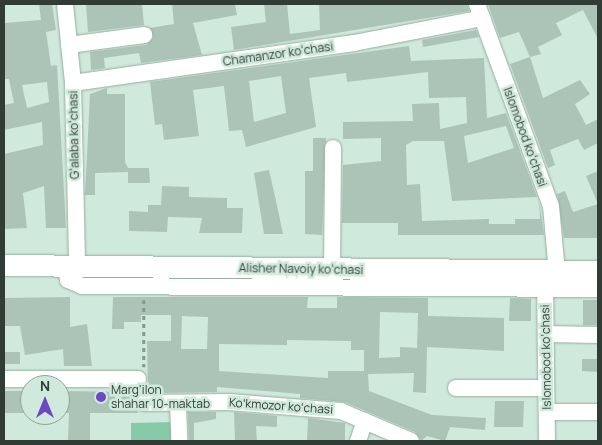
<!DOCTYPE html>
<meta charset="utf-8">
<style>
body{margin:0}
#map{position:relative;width:602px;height:445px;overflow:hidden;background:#cfe9dc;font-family:Manrope,sans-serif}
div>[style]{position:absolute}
.green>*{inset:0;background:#86caaa}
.building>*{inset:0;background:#abc4b7}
.path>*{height:2.5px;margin-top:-1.25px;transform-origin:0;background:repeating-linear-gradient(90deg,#85978e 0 4px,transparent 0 8px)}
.roads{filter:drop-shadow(0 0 1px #94ada0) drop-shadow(0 0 1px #94ada0)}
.minor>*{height:16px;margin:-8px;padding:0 8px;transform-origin:8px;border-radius:8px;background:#fff}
.major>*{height:21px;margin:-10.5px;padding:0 10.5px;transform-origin:10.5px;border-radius:10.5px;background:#fff}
.dots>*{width:14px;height:14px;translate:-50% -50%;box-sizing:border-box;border:2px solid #cfe9dc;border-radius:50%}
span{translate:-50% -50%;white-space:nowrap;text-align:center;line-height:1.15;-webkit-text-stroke:5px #cfe9dc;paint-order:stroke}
.street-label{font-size:12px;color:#323c37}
.poi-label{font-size:12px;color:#323c37}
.left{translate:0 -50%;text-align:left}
.frame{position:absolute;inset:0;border:5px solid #323c37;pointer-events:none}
.north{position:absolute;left:20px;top:375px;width:50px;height:50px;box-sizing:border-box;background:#cfe9dc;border:1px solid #90a49a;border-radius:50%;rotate:0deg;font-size:14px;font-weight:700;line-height:20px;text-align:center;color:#323c37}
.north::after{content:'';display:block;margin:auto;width:18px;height:22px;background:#6e48c1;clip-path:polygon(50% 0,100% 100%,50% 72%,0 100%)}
</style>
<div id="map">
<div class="green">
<i style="clip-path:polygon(175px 422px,176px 441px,131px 441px,131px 423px)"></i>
</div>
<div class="building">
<i style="clip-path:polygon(evenodd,39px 4px,52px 4px,56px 30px,46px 32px,51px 66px,57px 65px,66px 228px,46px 228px,44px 186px,23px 193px,27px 228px,4px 229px,4px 154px,43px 145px,42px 122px,4px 130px,4px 105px,14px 103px,9px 79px,4px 79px,4px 23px,41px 20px,39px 4px,47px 82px,49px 102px,27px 108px,22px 85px,47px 82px)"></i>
<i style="clip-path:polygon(86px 4px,142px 4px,144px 25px,88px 32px)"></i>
<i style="clip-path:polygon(172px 4px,235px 4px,237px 15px,193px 23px,202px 55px,141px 63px,139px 53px,104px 58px,105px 68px,91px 70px,90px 52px,146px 45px,153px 38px,150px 28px,174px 24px)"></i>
<i style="clip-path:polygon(264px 4px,287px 4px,290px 34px,320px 30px,319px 4px,467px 4px,469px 11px,234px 50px,231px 27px,266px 22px)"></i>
<i style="clip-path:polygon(488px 4px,598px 4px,598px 39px,583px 10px,556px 23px,562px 35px,538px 47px,541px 54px,530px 57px,543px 98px,580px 80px,590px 94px,575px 104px,586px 125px,598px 119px,598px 143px,584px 150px,578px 139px,550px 150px,555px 165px,548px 168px,510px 64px,530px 57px,519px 32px,500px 38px)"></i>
<i style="clip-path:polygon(476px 30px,479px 37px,423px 47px,422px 40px)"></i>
<i style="clip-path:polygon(evenodd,409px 46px,411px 61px,484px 58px,487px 118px,506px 113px,537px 197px,452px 201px,444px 141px,413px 141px,406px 145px,407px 185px,420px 184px,422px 221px,489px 219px,489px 224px,515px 224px,515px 219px,540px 219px,539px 201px,544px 235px,398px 235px,398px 223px,342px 223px,343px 165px,381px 161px,381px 138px,343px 139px,343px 122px,413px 121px,412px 104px,439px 103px,440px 129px,467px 123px,466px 97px,429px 98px,428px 72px,347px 82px,346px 73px,309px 78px,316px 127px,246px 147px,242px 130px,229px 131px,224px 86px,193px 90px,199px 136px,164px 140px,162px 124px,155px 125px,150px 82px,409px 46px,281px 76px,286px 113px,254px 122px,249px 81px,281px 76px,409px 46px,506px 126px,514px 148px,468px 163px,464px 136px,506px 126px)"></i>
<i style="clip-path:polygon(107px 88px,107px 94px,125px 94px,125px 162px,128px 168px,149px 168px,150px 183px,128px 183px,128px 172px,95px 173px,95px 195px,85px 195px,90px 94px)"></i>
<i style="clip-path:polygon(313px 138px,326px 138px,322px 235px,305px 234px,305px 171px,313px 171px)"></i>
<i style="clip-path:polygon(269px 170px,276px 201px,283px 234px,264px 234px,254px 173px)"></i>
<i style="clip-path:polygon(598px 171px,598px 238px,564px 238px,557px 194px,565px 191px,573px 212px,598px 204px,586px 176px)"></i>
<i style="clip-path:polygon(162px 186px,189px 187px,189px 197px,227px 198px,227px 208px,243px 208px,242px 233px,199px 233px,202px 218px,168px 217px,167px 232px,129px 231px,129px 211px,148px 212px,148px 205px,161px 205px)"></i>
<i style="clip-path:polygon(70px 297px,70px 327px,87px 324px,92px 366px,64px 366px,63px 349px,25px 355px,20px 326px,4px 326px,4px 298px)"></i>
<i style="clip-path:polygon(evenodd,113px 297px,308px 297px,307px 308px,337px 308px,337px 297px,428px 298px,428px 316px,504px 318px,504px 351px,427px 347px,426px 393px,413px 392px,414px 373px,368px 374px,369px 391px,432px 415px,486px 418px,485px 430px,450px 427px,445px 441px,427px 436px,421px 441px,415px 432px,345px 402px,300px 398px,300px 394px,217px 387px,217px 392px,148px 393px,147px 341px,171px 341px,171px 315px,141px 315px,141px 322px,124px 322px,124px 329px,112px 329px,113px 297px,380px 312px,418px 313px,417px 348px,400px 347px,400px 357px,379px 358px,380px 312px,113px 297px,182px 316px,208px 317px,207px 349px,181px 349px,182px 316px,113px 297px,287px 340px,351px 341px,351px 350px,364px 350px,364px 371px,328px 371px,328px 378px,219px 371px,219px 344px,287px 345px,287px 340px)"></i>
<i style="clip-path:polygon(510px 298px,531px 299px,531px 321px,509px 321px)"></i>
<i style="clip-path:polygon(583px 300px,598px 300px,598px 325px,583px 325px)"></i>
<i style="clip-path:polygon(4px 352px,20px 352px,20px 364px,4px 364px)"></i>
<i style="clip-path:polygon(582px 359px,598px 359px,598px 372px,582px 371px)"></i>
<i style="clip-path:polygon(4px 391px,30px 391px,30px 413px,4px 413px)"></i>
<i style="clip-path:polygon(60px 391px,139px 392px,134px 403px,138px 413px,90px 413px,90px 441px,68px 441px,69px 413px,60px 413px)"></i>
<i style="clip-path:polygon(495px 401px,524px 401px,523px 427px,494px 427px)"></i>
<i style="clip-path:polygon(188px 412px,216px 412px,216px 419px,194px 423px,194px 441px,189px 441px)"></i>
<i style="clip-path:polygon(234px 412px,277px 416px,277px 427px,256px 426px,257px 441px,235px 441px)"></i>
<i style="clip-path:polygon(308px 418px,345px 423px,345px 441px,307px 441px)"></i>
</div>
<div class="path">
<i style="left:144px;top:300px;width:67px;rotate:90deg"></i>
</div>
<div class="roads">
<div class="minor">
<i style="left:65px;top:4px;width:79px;rotate:84.2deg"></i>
<i style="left:73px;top:83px;width:183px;rotate:88.7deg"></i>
<i style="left:477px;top:4px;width:215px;rotate:69.9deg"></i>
<i style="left:551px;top:206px;width:67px;rotate:84.9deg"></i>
<i style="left:69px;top:45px;width:76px;rotate:-7.6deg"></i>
<i style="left:73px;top:83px;width:284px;rotate:-8.1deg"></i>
<i style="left:354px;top:43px;width:131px;rotate:-11deg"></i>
<i style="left:66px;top:266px;width:14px;rotate:82deg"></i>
<i style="left:68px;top:280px;width:15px;rotate:23deg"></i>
<i style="left:82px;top:286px;width:516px;rotate:0.33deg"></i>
<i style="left:332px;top:270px;width:122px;rotate:-89.5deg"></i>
<i style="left:545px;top:280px;width:161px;rotate:89.3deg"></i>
<i style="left:546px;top:334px;width:52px;rotate:1.1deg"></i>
<i style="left:4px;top:379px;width:134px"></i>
<i style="left:456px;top:388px;width:90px"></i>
<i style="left:144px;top:403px;width:85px;rotate:-0.7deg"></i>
<i style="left:229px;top:402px;width:112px;rotate:4.6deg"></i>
<i style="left:341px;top:411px;width:76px;rotate:23.2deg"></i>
<i style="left:178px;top:403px;width:38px;rotate:88deg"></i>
<i style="left:547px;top:412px;width:51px"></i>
<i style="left:358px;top:441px;width:21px;rotate:-71deg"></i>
</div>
<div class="major">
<i style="left:4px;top:265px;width:594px;rotate:0.58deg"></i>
</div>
</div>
<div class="dots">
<i style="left:101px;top:397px;background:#6e48c1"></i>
</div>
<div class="street-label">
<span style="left:278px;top:54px;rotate:-8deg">Chamanzor koʻchasi</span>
<span style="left:74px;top:135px;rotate:-91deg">Gʻalaba koʻchasi</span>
<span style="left:525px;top:137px;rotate:70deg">Islomobod koʻchasi</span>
<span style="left:301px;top:269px;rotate:1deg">Alisher Navoiy koʻchasi</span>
<span style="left:546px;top:357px;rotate:-91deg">Islomobod ko‘chasi</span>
<span style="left:281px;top:406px;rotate:4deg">Koʻkmozor koʻchasi</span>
</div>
<div class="poi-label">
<span class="left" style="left:111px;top:397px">Marg'ilon<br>shahar 10-maktab</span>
</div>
<div class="frame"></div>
<div class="north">N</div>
</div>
